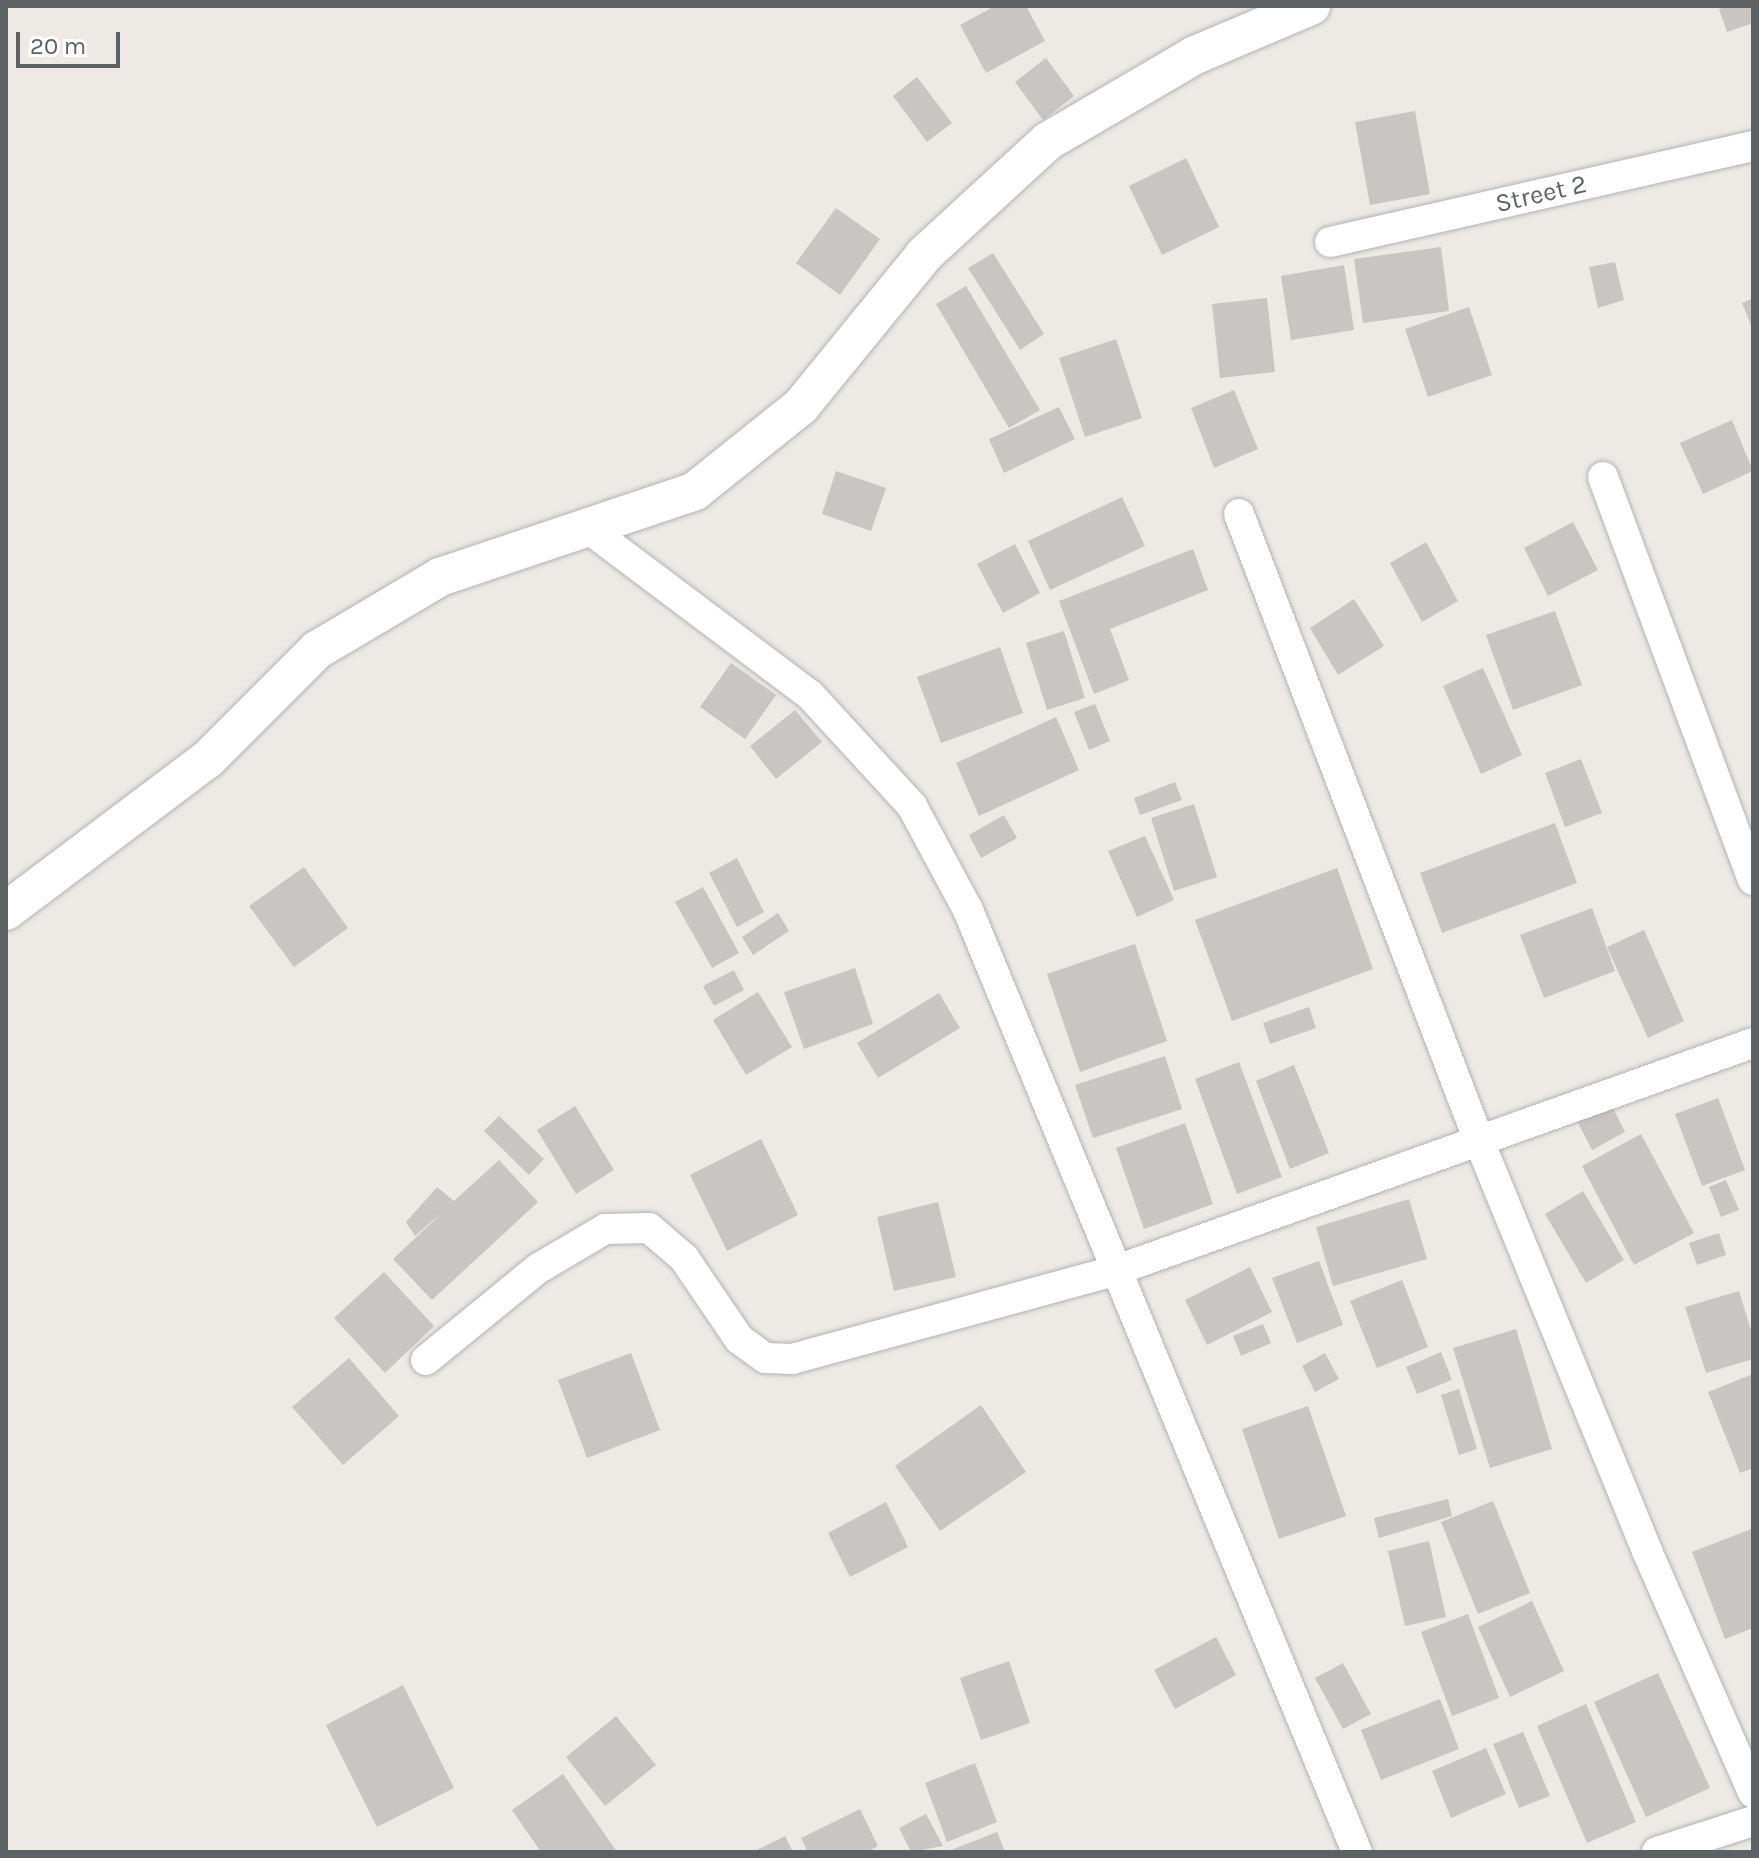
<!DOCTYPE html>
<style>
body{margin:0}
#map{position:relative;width:1759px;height:1858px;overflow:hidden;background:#edeae5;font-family:Karla,sans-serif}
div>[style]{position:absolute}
.building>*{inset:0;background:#c9c5c2}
.roads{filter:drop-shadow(0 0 2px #b0b3b6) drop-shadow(0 0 2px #b0b3b6)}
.minor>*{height:30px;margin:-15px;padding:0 15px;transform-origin:15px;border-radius:15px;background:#fff}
.tertiary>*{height:38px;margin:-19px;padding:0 19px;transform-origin:19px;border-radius:19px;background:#fff}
span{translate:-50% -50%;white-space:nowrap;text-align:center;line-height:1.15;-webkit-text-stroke:6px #fff;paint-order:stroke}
.street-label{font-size:26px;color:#5d6164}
.frame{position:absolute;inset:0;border:8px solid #5d6164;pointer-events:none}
.scale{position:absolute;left:16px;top:32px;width:104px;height:36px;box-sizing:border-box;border:4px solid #5d6164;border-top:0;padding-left:10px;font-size:24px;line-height:28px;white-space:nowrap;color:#5d6164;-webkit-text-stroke:6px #fff;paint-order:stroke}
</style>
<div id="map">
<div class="building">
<i style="clip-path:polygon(995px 6px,1026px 6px,1045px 41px,986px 73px,960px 25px)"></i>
<i style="clip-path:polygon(1727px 6px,1753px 6px,1753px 23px,1727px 32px,1719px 9px)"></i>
<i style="clip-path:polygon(1046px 58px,1074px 96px,1043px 120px,1015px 82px)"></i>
<i style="clip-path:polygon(917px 77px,952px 123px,927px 142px,893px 96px)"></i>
<i style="clip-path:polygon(1415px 111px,1430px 194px,1370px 205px,1355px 122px)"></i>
<i style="clip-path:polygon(1186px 158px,1219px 227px,1162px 255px,1129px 186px)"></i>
<i style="clip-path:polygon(836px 208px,880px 239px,840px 295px,796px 263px)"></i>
<i style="clip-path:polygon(1441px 247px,1449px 311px,1363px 323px,1354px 259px)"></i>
<i style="clip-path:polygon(993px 253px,1044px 334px,1020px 350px,968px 268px)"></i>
<i style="clip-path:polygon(1615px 262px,1624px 300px,1598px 308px,1589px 267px)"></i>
<i style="clip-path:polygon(1344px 265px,1354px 330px,1291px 340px,1281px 276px)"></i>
<i style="clip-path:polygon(966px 286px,1040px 410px,1009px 428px,936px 304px)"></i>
<i style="clip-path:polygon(1267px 298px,1275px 372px,1220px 378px,1212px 304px)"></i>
<i style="clip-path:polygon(1753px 298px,1753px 330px,1742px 303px)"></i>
<i style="clip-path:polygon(1469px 307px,1492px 375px,1428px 397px,1405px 329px)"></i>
<i style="clip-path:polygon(1116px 339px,1142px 418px,1085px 437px,1059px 358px)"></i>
<i style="clip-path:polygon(1234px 390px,1258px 449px,1214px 468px,1191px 408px)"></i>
<i style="clip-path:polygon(1059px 407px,1075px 439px,1004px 473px,989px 439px)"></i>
<i style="clip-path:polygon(1732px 420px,1753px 471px,1703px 494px,1680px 443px)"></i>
<i style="clip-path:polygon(836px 471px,886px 488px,871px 531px,822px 514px)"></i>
<i style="clip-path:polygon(1122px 497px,1145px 546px,1050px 590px,1028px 541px)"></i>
<i style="clip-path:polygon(1573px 522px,1598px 570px,1548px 596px,1524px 548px)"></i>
<i style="clip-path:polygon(1426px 542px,1458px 601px,1422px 622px,1390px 563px)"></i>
<i style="clip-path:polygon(1015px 544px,1040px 593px,1003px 613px,977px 564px)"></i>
<i style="clip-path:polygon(1193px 549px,1208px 590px,1110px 629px,1129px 680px,1094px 694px,1059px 601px)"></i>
<i style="clip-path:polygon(1354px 599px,1384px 646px,1338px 675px,1310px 628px)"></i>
<i style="clip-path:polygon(1555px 611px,1582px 685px,1513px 710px,1486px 635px)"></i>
<i style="clip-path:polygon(1064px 631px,1085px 698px,1047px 710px,1026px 643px)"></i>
<i style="clip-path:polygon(1000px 647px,1023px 713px,941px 743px,917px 677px)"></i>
<i style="clip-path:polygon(731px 663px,776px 695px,745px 739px,700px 707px)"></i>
<i style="clip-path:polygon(1483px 668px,1522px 755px,1481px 774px,1443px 686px)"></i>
<i style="clip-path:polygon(1095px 704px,1110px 741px,1089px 750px,1074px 712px)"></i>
<i style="clip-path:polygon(795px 710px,822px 742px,776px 779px,750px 746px)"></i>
<i style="clip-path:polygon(1056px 717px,1079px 770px,979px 816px,956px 763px)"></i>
<i style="clip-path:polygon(1581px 759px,1602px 813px,1565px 827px,1545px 773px)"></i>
<i style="clip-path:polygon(1175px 782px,1182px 800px,1140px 815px,1134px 798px)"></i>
<i style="clip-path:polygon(1194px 804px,1217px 877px,1174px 891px,1151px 818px)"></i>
<i style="clip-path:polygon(1004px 815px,1017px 838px,981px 858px,969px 835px)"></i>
<i style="clip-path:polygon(1555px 823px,1577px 883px,1442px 933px,1420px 873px)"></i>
<i style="clip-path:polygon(1145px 836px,1174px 900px,1137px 917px,1108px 851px)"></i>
<i style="clip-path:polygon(737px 858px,764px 912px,737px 927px,709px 873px)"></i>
<i style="clip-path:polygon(304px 867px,348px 928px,294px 967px,249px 906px)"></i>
<i style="clip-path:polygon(1337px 868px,1373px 969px,1232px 1021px,1195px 920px)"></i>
<i style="clip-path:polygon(703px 887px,739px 953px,712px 968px,675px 902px)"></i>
<i style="clip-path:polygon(1592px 908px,1615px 971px,1544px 998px,1520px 935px)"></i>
<i style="clip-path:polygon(778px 913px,789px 931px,753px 955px,742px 937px)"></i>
<i style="clip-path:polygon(1644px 930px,1684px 1021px,1648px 1038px,1607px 947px)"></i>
<i style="clip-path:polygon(1135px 944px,1167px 1041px,1080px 1072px,1047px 974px)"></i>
<i style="clip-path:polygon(855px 968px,873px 1024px,804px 1049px,784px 992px)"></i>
<i style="clip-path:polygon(734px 970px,744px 990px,714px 1006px,703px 986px)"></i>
<i style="clip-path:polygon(758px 992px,792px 1047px,746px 1075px,713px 1020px)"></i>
<i style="clip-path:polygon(939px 993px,960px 1028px,878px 1078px,857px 1043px)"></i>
<i style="clip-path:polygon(1309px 1007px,1316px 1028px,1270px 1044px,1263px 1023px)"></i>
<i style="clip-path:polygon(1165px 1056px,1182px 1109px,1093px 1138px,1075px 1085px)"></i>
<i style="clip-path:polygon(1239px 1062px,1282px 1177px,1237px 1194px,1195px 1079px)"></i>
<i style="clip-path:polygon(1294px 1065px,1329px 1153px,1290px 1169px,1256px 1081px)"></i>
<i style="clip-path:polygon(1718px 1098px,1745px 1170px,1702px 1186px,1675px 1114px)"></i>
<i style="clip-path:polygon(1611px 1104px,1625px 1132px,1592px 1150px,1577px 1121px)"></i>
<i style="clip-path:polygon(575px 1106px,614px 1170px,576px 1194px,537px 1130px)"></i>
<i style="clip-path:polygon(499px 1116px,544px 1159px,529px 1175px,484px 1131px)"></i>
<i style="clip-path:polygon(1185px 1123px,1213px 1204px,1144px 1229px,1116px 1148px)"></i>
<i style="clip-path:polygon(1641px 1134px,1694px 1233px,1634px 1265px,1582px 1166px)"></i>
<i style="clip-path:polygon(761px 1139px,798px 1215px,727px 1251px,690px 1175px)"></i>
<i style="clip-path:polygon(499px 1160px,538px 1202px,432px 1300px,393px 1259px,444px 1211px,415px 1236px,406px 1222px,437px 1187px,454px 1201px)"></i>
<i style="clip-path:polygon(1726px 1180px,1739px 1210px,1721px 1217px,1709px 1187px)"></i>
<i style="clip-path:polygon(1583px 1191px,1624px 1260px,1586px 1283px,1545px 1214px)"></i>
<i style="clip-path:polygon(1409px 1199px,1427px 1259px,1333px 1286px,1316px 1227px)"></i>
<i style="clip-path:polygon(938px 1202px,956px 1277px,894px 1291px,877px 1217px)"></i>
<i style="clip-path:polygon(1719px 1233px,1726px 1255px,1697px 1265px,1689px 1243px)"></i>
<i style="clip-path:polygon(1319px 1261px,1343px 1325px,1297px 1343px,1272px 1278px)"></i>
<i style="clip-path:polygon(1250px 1267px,1272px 1312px,1207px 1345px,1185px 1300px)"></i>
<i style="clip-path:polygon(384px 1272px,434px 1326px,385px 1373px,334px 1318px)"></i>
<i style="clip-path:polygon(1402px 1280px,1428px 1347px,1377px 1368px,1350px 1301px)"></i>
<i style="clip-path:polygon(1739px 1291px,1753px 1337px,1753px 1359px,1706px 1373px,1685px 1307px)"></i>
<i style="clip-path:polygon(1263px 1324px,1271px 1343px,1241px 1356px,1233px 1336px)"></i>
<i style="clip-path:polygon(1516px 1329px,1552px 1449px,1490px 1468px,1453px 1348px)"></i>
<i style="clip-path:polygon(1441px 1352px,1452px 1380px,1417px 1394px,1406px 1367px)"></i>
<i style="clip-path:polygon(631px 1353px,660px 1430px,587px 1458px,558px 1380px)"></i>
<i style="clip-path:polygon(1325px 1353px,1339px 1379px,1315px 1392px,1302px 1366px)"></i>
<i style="clip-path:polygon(349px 1358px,399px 1416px,343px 1465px,292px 1407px)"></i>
<i style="clip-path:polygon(1753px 1374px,1753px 1468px,1740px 1473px,1708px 1392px)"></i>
<i style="clip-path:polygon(1459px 1389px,1477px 1449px,1459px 1455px,1441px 1395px)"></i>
<i style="clip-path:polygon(981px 1405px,1026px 1472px,940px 1531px,895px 1466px)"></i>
<i style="clip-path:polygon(1308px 1406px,1346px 1516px,1279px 1539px,1242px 1429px)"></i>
<i style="clip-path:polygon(1448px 1499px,1452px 1516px,1379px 1538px,1374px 1518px)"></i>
<i style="clip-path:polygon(1493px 1501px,1530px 1593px,1478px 1614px,1441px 1522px)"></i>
<i style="clip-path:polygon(886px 1502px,908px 1547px,850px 1577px,828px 1533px)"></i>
<i style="clip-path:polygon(1751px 1529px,1753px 1628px,1725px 1639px,1692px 1552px)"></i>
<i style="clip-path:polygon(1429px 1541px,1446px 1617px,1405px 1626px,1388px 1551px)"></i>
<i style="clip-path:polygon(1532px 1601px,1564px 1671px,1510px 1697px,1478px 1627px)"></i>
<i style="clip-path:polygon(1468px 1614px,1499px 1698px,1452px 1716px,1421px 1632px)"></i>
<i style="clip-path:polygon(1216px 1637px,1236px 1675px,1175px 1709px,1154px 1670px)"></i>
<i style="clip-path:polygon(1009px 1661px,1030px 1723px,981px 1740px,960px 1678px)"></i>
<i style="clip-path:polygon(1343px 1663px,1371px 1714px,1343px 1729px,1315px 1678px)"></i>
<i style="clip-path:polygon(1658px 1673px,1710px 1788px,1646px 1817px,1594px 1702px)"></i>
<i style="clip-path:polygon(403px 1685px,454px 1788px,377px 1827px,326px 1725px)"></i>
<i style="clip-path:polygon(1440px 1699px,1459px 1749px,1381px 1780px,1361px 1730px)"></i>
<i style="clip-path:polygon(1586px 1704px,1636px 1822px,1587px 1843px,1537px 1726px)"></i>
<i style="clip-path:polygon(616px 1716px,656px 1765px,605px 1806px,566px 1757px)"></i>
<i style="clip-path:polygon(1523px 1732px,1550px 1796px,1519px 1808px,1493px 1744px)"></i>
<i style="clip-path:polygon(1486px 1748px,1506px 1794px,1451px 1818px,1432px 1771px)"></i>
<i style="clip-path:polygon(975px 1763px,997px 1822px,947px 1842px,925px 1783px)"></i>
<i style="clip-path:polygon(563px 1774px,617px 1852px,541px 1852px,512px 1810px)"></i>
<i style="clip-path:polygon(860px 1809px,878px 1846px,867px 1852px,808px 1852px,801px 1838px)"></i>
<i style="clip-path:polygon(926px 1814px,943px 1846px,911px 1852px,899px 1828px)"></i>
<i style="clip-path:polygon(997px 1832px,1005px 1852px,946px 1852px)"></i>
<i style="clip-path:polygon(785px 1836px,793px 1852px,753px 1852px)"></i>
</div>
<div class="roads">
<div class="minor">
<i style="left:1330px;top:242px;width:434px;rotate:-12.8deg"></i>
<i style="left:1603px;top:477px;width:430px;rotate:69.6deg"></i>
<i style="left:1239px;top:514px;width:671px;rotate:69.05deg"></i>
<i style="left:1479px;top:1141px;width:443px;rotate:67.7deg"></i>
<i style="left:1647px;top:1551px;width:264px;rotate:66.3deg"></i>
<i style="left:589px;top:529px;width:276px;rotate:36.9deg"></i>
<i style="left:810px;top:695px;width:151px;rotate:47.4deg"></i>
<i style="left:912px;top:806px;width:118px;rotate:61.7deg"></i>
<i style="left:968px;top:910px;width:1019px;rotate:67.56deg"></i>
<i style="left:426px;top:1360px;width:146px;rotate:-39.2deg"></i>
<i style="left:539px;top:1268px;width:77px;rotate:-30.6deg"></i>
<i style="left:605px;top:1229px;width:44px;rotate:-1.3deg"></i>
<i style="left:649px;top:1228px;width:46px;rotate:40.6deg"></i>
<i style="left:684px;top:1258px;width:98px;rotate:55.8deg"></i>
<i style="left:739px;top:1339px;width:32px;rotate:36deg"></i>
<i style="left:765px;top:1358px;width:27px;rotate:2deg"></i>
<i style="left:792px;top:1359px;width:334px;rotate:-15.3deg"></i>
<i style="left:1114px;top:1271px;width:678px;rotate:-19.64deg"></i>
<i style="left:1657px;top:1852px;width:101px;rotate:-17.9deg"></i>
</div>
<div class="tertiary">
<i style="left:6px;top:911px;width:253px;rotate:-37deg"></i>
<i style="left:208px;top:759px;width:154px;rotate:-45deg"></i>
<i style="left:317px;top:650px;width:143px;rotate:-30.7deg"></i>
<i style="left:440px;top:577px;width:269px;rotate:-18.6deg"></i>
<i style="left:695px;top:491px;width:136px;rotate:-38.7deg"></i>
<i style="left:801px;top:406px;width:195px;rotate:-50.8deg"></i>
<i style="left:924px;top:255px;width:168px;rotate:-42.6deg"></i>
<i style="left:1048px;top:141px;width:170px;rotate:-30.3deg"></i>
<i style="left:1195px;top:55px;width:126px;rotate:-22.9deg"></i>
</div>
</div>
<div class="street-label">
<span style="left:1541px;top:194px;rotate:-13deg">Street 2</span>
</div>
<div class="frame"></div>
<div class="scale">20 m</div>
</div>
